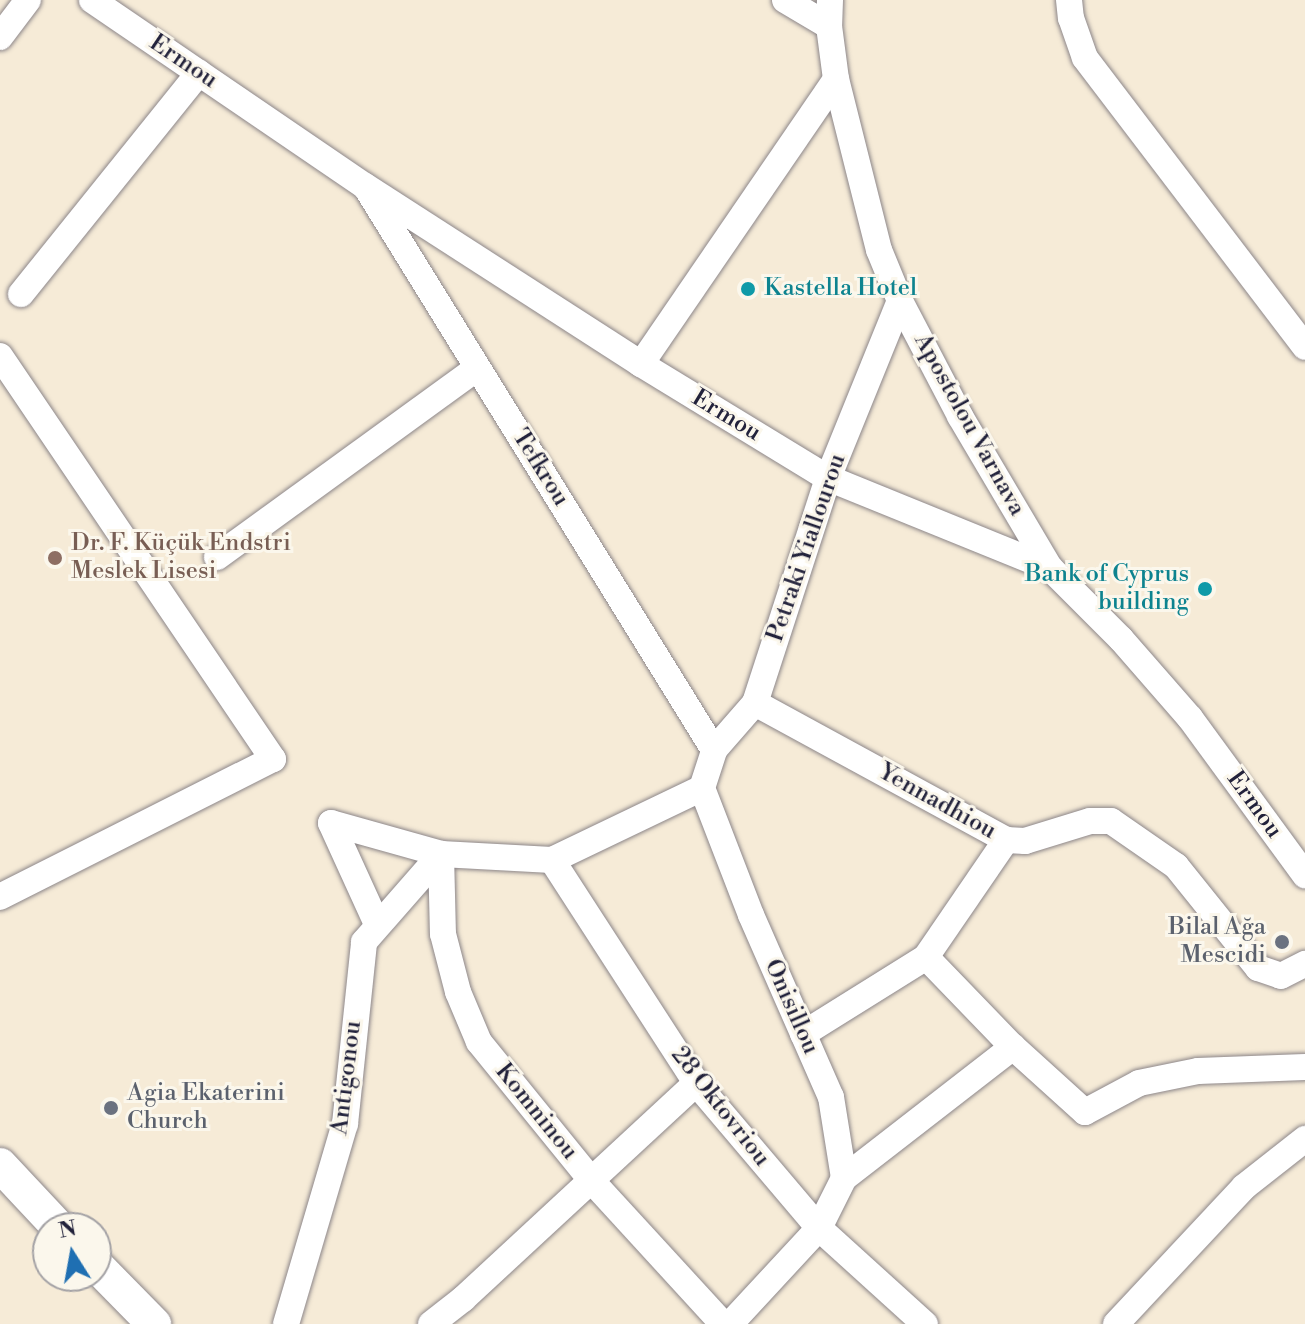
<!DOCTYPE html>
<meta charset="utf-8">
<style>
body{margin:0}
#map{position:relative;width:1305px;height:1324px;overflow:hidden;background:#f6ebd7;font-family:"Libre Bodoni",serif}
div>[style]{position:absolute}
.roads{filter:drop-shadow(0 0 2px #8c8689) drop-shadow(0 0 2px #8c8689)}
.minor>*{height:26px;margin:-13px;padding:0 13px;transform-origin:13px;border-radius:13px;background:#fff}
.major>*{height:34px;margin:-17px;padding:0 17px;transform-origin:17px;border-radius:17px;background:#fff}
.dots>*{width:22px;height:22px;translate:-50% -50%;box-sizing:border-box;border:4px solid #fbf7ec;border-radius:50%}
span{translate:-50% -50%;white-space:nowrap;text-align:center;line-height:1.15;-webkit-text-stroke:6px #fbf7ec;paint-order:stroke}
.street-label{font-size:24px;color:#22223b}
.culture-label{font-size:24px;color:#0d838f}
.left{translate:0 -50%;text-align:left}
.right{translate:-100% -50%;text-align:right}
.education-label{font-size:24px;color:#785e54}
.worship-label{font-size:24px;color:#5b616d}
.north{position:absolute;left:32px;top:1212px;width:80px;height:80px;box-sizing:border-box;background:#fbf7ec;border:2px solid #a4a2a5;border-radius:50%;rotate:349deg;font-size:22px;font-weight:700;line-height:32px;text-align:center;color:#22223b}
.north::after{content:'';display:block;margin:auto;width:28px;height:36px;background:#1f6fb2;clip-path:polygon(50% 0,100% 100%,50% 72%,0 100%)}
</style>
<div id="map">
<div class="roads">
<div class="minor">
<i style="left:92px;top:0;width:330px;rotate:34.3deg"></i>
<i style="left:365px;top:186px;width:328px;rotate:32.8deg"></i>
<i style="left:641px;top:364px;width:219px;rotate:31.4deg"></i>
<i style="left:828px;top:478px;width:240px;rotate:22.1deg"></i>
<i style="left:1050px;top:568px;width:100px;rotate:45deg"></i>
<i style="left:1121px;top:639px;width:105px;rotate:48.9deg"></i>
<i style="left:1190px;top:718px;width:195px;rotate:53.8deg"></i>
<i style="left:785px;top:0;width:51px;rotate:30.6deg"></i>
<i style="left:830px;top:0;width:26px;rotate:92deg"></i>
<i style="left:829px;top:26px;width:53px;rotate:82.5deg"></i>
<i style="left:836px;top:79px;width:176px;rotate:75.9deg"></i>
<i style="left:879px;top:250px;width:55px;rotate:67.6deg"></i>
<i style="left:900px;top:301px;width:130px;rotate:62.4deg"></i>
<i style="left:960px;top:416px;width:177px;rotate:59.4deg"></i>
<i style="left:1069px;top:0;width:18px;rotate:84deg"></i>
<i style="left:1071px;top:18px;width:42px;rotate:70.7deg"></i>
<i style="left:1085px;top:58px;width:363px;rotate:52.7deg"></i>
<i style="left:0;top:37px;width:46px;rotate:-52.9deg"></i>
<i style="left:369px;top:192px;width:656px;rotate:58.27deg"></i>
<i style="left:21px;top:294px;width:284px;rotate:-51.2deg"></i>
<i style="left:0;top:356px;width:487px;rotate:55.9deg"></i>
<i style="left:273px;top:759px;width:306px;rotate:153.2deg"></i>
<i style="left:641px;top:364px;width:345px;rotate:-55.6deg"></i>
<i style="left:217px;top:557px;width:321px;rotate:-36deg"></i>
<i style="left:755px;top:703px;width:286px;rotate:28.6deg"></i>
<i style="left:1006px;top:840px;width:19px;rotate:3deg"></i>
<i style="left:1025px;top:841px;width:68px;rotate:-17.1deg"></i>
<i style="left:1090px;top:821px;width:21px"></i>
<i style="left:1111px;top:821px;width:79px;rotate:34.7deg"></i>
<i style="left:1176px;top:866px;width:131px;rotate:51.2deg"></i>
<i style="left:1258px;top:968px;width:24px;rotate:19deg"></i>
<i style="left:1281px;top:976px;width:27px;rotate:-27deg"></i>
<i style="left:702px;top:788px;width:136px;rotate:68.9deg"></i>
<i style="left:751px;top:915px;width:199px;rotate:66.3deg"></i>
<i style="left:831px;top:1097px;width:82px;rotate:80.9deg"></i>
<i style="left:844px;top:1178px;width:56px;rotate:116.6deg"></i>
<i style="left:819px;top:1228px;width:131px;rotate:132.8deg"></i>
<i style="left:702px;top:788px;width:40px;rotate:-72deg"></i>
<i style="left:714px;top:750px;width:62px;rotate:-48.9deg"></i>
<i style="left:755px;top:703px;width:237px;rotate:-72deg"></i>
<i style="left:828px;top:478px;width:191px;rotate:-67.9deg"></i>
<i style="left:331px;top:823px;width:114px;rotate:15.7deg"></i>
<i style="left:441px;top:854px;width:111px;rotate:3.1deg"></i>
<i style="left:552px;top:860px;width:166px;rotate:-25.6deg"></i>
<i style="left:331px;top:823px;width:111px;rotate:65.5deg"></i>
<i style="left:441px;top:854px;width:80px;rotate:88.6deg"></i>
<i style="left:443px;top:934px;width:60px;rotate:75.5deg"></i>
<i style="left:458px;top:992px;width:54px;rotate:67.2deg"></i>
<i style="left:479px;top:1042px;width:178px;rotate:50.9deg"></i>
<i style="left:591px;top:1180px;width:195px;rotate:47.5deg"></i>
<i style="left:552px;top:860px;width:265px;rotate:57.1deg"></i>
<i style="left:696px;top:1083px;width:190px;rotate:49.7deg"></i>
<i style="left:819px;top:1228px;width:143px;rotate:42.2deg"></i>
<i style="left:926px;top:957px;width:125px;rotate:46deg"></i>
<i style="left:1013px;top:1047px;width:97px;rotate:42.1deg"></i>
<i style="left:1085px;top:1112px;width:61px;rotate:-28.2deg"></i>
<i style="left:1139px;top:1083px;width:60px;rotate:-11.5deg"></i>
<i style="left:1198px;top:1071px;width:107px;rotate:-2.1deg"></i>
<i style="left:803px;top:1034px;width:145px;rotate:-32deg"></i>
<i style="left:926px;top:957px;width:142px;rotate:-55.6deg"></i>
<i style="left:844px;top:1178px;width:214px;rotate:-37.8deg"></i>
<i style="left:286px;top:1324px;width:209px;rotate:-73.6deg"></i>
<i style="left:345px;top:1124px;width:183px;rotate:-84deg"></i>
<i style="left:364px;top:942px;width:117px;rotate:-48.8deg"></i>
<i style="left:431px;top:1324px;width:41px;rotate:-38deg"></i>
<i style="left:463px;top:1299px;width:318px;rotate:-42.8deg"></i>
<i style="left:1116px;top:1324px;width:187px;rotate:-46.9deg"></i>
<i style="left:1244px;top:1187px;width:78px;rotate:-38.2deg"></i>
</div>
<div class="major">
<i style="left:0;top:1165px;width:86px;rotate:46.9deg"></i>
<i style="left:96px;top:1265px;width:83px;rotate:45.5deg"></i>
</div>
</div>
<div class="dots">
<i style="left:748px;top:289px;background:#0f9aa8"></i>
<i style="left:55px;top:558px;background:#8d6e63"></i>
<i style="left:1205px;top:589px;background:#0f9aa8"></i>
<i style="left:1282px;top:942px;background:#6b7280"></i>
<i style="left:111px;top:1108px;background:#6b7280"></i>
</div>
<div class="street-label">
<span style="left:183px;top:62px;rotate:34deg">Ermou</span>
<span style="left:726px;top:416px;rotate:31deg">Ermou</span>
<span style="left:969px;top:425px;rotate:61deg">Apostolou Varnava</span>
<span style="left:540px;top:468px;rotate:58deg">Tefkrou</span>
<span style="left:807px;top:548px;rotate:-71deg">Petraki Yiallourou</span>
<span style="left:937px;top:802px;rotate:29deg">Yennadhiou</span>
<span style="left:1254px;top:805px;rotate:54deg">Ermou</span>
<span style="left:791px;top:1007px;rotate:66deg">Onisillou</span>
<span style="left:347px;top:1078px;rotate:-83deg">Antigonou</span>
<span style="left:720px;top:1107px;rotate:52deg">28 Oktovriou</span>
<span style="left:536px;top:1112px;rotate:51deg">Komninou</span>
</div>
<div class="culture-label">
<span class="left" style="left:764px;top:289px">Kastella Hotel</span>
<span class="right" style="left:1189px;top:589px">Bank of Cyprus<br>building</span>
</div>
<div class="education-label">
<span class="left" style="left:71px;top:558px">Dr. F. Küçük Endstri<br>Meslek Lisesi</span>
</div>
<div class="worship-label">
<span class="right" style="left:1266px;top:942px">Bilal Ağa<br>Mescidi</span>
<span class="left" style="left:127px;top:1108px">Agia Ekaterini<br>Church</span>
</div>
<div class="north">N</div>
</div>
